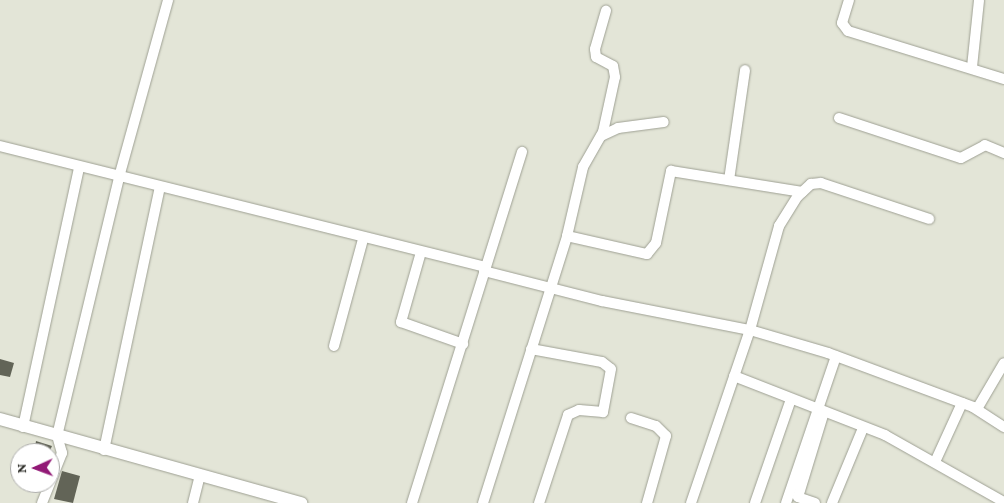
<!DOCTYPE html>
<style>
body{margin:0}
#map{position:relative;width:1004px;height:503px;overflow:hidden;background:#e3e5d7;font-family:"Crimson Pro",serif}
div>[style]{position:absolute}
.building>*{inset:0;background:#626457}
.roads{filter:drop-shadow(0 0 1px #9ea093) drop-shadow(0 0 1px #9ea093)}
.minor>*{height:10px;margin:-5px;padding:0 5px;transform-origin:5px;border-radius:5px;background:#fff}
.tertiary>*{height:12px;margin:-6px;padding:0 6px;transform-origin:6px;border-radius:6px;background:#fff}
span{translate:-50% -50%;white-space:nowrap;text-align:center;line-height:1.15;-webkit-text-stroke:5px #fff;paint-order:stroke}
.north{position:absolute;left:10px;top:443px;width:50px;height:50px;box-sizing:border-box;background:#fff;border:1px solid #ababa9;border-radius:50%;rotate:268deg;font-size:14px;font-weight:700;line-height:20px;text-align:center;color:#2c2c27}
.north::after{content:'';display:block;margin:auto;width:18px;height:22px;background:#921976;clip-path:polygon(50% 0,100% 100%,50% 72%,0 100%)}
</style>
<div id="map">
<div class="building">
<i style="clip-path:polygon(0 359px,14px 363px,10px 377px,0 375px)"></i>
<i style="clip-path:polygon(36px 441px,52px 446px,49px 453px,34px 453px)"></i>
<i style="clip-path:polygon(62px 471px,80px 476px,73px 503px,54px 499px)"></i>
</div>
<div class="roads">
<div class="minor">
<i style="left:849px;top:0;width:24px;rotate:107deg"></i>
<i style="left:842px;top:23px;width:10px;rotate:53deg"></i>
<i style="left:848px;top:31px;width:163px;rotate:17.1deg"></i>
<i style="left:972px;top:67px;width:67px;rotate:-84deg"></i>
<i style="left:839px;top:118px;width:128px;rotate:18.2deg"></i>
<i style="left:961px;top:158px;width:27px;rotate:-28deg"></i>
<i style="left:985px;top:145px;width:21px;rotate:23deg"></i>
<i style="left:601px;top:136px;width:19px;rotate:-25deg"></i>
<i style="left:618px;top:128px;width:46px;rotate:-7.4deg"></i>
<i style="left:0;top:146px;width:500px;rotate:14deg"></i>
<i style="left:729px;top:180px;width:111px;rotate:-81.7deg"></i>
<i style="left:567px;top:236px;width:82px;rotate:12.7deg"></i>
<i style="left:647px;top:254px;width:14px;rotate:-51deg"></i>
<i style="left:656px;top:243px;width:74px;rotate:-78.2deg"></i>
<i style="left:671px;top:171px;width:133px;rotate:9.1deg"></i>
<i style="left:421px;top:252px;width:73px;rotate:105.9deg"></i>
<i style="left:401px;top:322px;width:66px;rotate:19.5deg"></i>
<i style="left:484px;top:271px;width:122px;rotate:14.3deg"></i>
<i style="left:602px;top:301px;width:151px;rotate:11.1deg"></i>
<i style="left:750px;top:330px;width:81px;rotate:16.4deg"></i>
<i style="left:828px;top:353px;width:155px;rotate:20.4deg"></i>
<i style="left:973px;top:407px;width:37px;rotate:33deg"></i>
<i style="left:334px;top:346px;width:111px;rotate:-74.8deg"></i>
<i style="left:531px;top:349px;width:72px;rotate:10.4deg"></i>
<i style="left:602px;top:362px;width:11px;rotate:38deg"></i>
<i style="left:611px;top:369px;width:44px;rotate:100.5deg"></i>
<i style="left:603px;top:412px;width:24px;rotate:-175deg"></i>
<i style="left:579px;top:410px;width:12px;rotate:156deg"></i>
<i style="left:568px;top:415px;width:93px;rotate:108.2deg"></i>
<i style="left:734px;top:376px;width:162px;rotate:21.3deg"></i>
<i style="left:885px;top:435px;width:137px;rotate:29.4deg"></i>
<i style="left:977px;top:409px;width:53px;rotate:-59.6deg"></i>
<i style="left:631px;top:418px;width:26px;rotate:18deg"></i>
<i style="left:656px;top:426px;width:14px;rotate:45deg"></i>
<i style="left:666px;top:436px;width:70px;rotate:105.8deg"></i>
<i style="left:23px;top:427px;width:266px;rotate:-77.8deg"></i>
<i style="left:104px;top:450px;width:269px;rotate:-78deg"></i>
<i style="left:935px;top:462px;width:65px;rotate:-65.4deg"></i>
<i style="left:42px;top:503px;width:54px;rotate:-68.2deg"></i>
<i style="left:62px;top:453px;width:18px;rotate:-106deg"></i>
<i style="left:57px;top:436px;width:266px;rotate:-76.5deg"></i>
<i style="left:119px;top:177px;width:184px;rotate:-74.5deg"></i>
<i style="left:193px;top:503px;width:29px;rotate:-76deg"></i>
<i style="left:412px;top:503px;width:368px;rotate:-72.6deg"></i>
<i style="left:483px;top:503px;width:280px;rotate:-72.5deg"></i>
<i style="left:567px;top:236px;width:71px;rotate:-76.9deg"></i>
<i style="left:583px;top:167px;width:40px;rotate:-60.3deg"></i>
<i style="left:603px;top:132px;width:56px;rotate:-77.7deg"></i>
<i style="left:615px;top:77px;width:11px;rotate:-100deg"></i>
<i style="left:613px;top:66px;width:19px;rotate:-152deg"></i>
<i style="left:596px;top:57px;width:8px;rotate:-97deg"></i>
<i style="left:595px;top:49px;width:40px;rotate:-74deg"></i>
<i style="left:691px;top:503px;width:183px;rotate:-71.2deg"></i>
<i style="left:750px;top:330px;width:108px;rotate:-74.4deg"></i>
<i style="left:779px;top:226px;width:36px;rotate:-58deg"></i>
<i style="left:798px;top:196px;width:18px;rotate:-43deg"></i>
<i style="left:811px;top:184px;width:10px;rotate:-6deg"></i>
<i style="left:821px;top:183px;width:114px;rotate:18.4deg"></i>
<i style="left:755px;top:503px;width:110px;rotate:-70.9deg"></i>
<i style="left:786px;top:503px;width:155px;rotate:-71.2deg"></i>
<i style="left:815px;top:503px;width:18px;rotate:-161deg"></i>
<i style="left:798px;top:497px;width:89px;rotate:-73deg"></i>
<i style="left:832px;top:503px;width:81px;rotate:-67.5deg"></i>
</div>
<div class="tertiary">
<i style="left:0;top:419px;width:313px;rotate:15.6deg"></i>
</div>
</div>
<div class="north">N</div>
</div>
